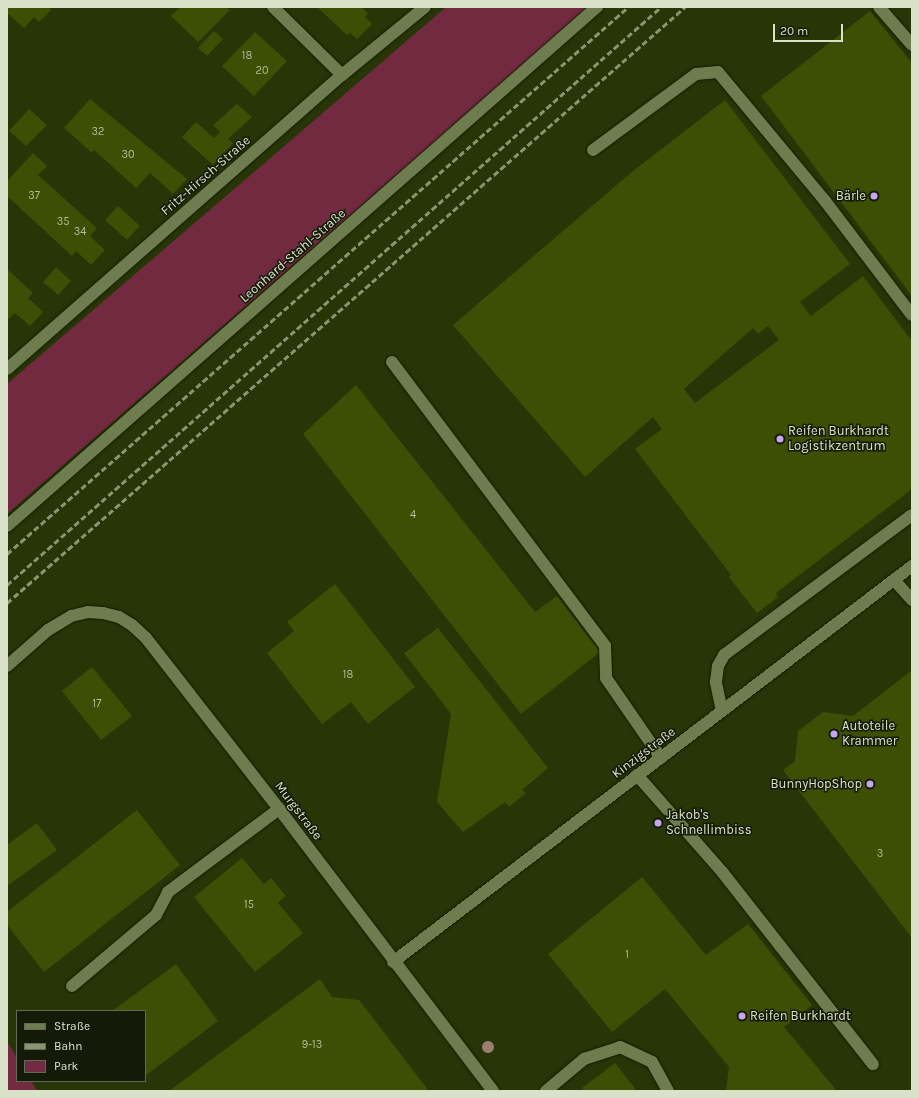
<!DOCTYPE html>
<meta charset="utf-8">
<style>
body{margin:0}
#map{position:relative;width:919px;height:1098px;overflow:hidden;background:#283506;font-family:Karla,sans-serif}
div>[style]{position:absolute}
.green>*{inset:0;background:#712a40}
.building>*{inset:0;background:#3d4f04}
.roads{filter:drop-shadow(0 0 1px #121b00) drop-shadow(0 0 1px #121b00)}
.lane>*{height:12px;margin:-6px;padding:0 6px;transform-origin:6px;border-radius:6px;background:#6d7d4e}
.street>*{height:12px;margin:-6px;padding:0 6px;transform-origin:6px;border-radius:6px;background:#6d7d4e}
.rail>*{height:3px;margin-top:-1.5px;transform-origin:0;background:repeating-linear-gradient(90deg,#899471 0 6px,transparent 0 9px)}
.trees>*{width:12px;height:12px;margin:-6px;border-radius:50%;background:#9d7f72}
.dots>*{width:11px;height:11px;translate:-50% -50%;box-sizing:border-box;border:2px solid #141a07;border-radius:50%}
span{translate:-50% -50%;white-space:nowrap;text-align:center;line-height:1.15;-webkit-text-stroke:3px #141a07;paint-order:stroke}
.number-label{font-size:11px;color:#b2bd98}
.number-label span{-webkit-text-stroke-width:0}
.street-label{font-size:13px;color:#d9e2c9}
.poi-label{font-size:13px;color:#d9e2c9}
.right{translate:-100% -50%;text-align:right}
.left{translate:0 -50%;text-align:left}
.frame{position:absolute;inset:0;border:8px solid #d9e2c9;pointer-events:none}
.legend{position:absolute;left:16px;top:1010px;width:130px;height:72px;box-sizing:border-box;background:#141a07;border:1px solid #636a55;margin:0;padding:5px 7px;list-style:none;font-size:12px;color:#d9e2c9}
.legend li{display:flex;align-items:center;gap:8px;height:20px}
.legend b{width:20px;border:1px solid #636a55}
.scale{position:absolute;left:773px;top:24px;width:70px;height:18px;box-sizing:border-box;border:2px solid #d9e2c9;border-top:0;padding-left:5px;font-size:12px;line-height:14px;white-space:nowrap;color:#d9e2c9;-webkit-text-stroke:3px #141a07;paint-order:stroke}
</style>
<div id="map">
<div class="green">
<i style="clip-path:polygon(446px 7px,589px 7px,7px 514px,7px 384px)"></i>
<i style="clip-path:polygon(7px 1041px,17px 1058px,17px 1081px,31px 1081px,37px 1091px,7px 1091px)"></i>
</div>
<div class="building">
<i style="clip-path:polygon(7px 7px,48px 7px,51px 10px,39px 22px,34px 17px,24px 28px,8px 14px,7px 15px)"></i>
<i style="clip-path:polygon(180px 7px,225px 7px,230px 10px,198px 42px,171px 16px)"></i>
<i style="clip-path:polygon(317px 7px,361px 7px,368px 13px,365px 17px,372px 24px,357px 39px,350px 33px,347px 35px)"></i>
<i style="clip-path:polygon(870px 11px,912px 63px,912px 296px,761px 96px)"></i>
<i style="clip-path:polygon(214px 31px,223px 39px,207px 56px,198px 48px)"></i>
<i style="clip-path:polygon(255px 32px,287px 61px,254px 96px,222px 66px)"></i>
<i style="clip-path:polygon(90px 99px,187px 179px,173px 194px,150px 173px,136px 188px,94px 150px,92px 153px,64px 128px)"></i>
<i style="clip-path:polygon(evenodd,725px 100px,850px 264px,800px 302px,811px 316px,863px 276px,912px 341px,912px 489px,776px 593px,778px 597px,757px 613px,729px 577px,731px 575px,635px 449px,662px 429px,653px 417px,585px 477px,453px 325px,633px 171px,725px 100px,768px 326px,779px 340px,695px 403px,684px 389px,753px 328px,758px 334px,768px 326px)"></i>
<i style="clip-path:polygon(237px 104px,252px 117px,228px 139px,233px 143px,213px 165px,182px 137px,196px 122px,214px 138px,220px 132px,213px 125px)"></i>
<i style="clip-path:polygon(29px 109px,47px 125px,26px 146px,9px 131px)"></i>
<i style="clip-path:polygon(33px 153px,47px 166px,38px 175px,97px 228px,90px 236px,105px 250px,91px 265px,76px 251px,72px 256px,7px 196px,7px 181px)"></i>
<i style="clip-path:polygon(118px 206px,140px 226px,127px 240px,105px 220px)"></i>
<i style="clip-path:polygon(56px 267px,71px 281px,58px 295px,43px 282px)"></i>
<i style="clip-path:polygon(7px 269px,33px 293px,28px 298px,43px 312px,30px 326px,15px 313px,7px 320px)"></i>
<i style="clip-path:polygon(356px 385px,535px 612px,557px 596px,600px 652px,521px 714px,303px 434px)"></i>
<i style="clip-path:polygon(335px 584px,415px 687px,368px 724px,351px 702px,322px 724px,267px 653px,294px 631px,287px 622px)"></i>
<i style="clip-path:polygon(438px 628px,548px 768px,522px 790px,526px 793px,509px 807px,505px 802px,463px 832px,437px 802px,451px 714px,404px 653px)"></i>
<i style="clip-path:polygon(92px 667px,132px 716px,101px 740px,62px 691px)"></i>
<i style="clip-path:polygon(912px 670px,912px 938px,783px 770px,795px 761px,798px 731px,823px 712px,853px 716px)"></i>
<i style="clip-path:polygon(137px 810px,180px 865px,44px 972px,7px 925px,7px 912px)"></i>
<i style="clip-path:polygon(37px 823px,57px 850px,7px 886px,7px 845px)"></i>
<i style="clip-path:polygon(242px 858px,264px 884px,271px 878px,286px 896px,278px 903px,303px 933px,255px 972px,194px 897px)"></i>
<i style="clip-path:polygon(642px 877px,706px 955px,748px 924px,812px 1005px,784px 1027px,837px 1091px,726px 1091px,729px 1067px,665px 989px,612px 1032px,548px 954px)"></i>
<i style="clip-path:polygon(176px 964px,218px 1021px,145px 1076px,145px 1011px,112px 1011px)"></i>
<i style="clip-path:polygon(320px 979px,332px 997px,359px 1000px,429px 1091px,169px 1091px)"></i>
<i style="clip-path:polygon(615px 1063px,637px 1091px,584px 1091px,582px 1088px)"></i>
</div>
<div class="roads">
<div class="lane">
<i style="left:879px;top:7px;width:50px;rotate:49deg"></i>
<i style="left:593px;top:150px;width:128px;rotate:-36.4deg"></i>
<i style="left:696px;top:74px;width:22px;rotate:-5deg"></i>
<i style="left:718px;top:72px;width:168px;rotate:50.3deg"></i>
<i style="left:825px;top:201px;width:143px;rotate:52.7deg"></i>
<i style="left:392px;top:362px;width:355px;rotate:53.1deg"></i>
<i style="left:605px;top:646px;width:32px;rotate:88deg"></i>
<i style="left:606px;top:678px;width:97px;rotate:55.5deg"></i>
<i style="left:894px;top:580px;width:27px;rotate:48deg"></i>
<i style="left:722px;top:711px;width:30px;rotate:-102deg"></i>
<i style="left:716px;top:682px;width:16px;rotate:-83deg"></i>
<i style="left:718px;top:666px;width:13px;rotate:-61deg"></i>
<i style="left:724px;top:655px;width:234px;rotate:-36.7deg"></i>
<i style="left:637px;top:775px;width:130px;rotate:48.7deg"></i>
<i style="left:723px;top:873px;width:243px;rotate:51.9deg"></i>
<i style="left:72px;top:986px;width:110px;rotate:-40.2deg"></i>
<i style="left:156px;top:915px;width:26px;rotate:-62deg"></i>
<i style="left:168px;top:892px;width:139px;rotate:-36.8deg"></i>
<i style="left:546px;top:1091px;width:50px;rotate:-40.1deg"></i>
<i style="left:584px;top:1059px;width:38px;rotate:-18deg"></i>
<i style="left:620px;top:1047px;width:35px;rotate:25deg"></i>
<i style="left:652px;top:1062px;width:33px;rotate:61deg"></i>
</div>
<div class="street">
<i style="left:273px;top:7px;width:97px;rotate:44.6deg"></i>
<i style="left:7px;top:369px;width:446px;rotate:-41.3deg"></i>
<i style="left:342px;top:75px;width:107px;rotate:-39.3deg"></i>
<i style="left:7px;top:526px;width:786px;rotate:-41.34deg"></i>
<i style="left:7px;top:666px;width:55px;rotate:-41.3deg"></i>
<i style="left:48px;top:630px;width:27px;rotate:-31deg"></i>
<i style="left:71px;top:616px;width:17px;rotate:-13deg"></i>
<i style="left:88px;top:612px;width:15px;rotate:4deg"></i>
<i style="left:103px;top:613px;width:16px;rotate:14deg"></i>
<i style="left:119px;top:617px;width:15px;rotate:32deg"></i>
<i style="left:132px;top:625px;width:19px;rotate:43deg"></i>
<i style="left:146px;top:638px;width:217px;rotate:52.1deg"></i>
<i style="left:279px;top:809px;width:354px;rotate:52.8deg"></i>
<i style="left:393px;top:962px;width:653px;rotate:-37.34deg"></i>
</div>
</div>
<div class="rail">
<i style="left:7px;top:554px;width:828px;rotate:-41.37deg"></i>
<i style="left:7px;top:585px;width:873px;rotate:-41.47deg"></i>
<i style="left:7px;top:603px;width:903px;rotate:-41.32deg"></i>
</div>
<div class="trees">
<i style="left:488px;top:1047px"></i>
</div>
<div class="dots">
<i style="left:874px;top:196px;background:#c6a6f0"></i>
<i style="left:780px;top:439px;background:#c6a6f0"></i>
<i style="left:834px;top:734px;background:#c6a6f0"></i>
<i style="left:870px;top:784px;background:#c6a6f0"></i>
<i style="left:658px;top:823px;background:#c6a6f0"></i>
<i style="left:742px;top:1016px;background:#c6a6f0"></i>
</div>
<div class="number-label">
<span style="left:247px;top:56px">18</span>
<span style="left:262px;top:71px">20</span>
<span style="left:98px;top:132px">32</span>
<span style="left:128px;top:155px">30</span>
<span style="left:34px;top:196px">37</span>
<span style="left:63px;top:222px">35</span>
<span style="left:80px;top:232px">34</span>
<span style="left:413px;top:515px">4</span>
<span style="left:348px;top:675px">18</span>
<span style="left:97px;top:704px">17</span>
<span style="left:880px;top:854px">3</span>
<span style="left:249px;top:905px">15</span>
<span style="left:627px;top:955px">1</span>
<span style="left:312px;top:1045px">9-13</span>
</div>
<div class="street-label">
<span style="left:206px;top:176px;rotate:-41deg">Fritz-Hirsch-Straße</span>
<span style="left:293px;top:256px;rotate:-41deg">Leonhard-Stahl-Straße</span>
<span style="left:644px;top:753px;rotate:-37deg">Kinzigstraße</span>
<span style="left:298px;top:811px;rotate:53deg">Murgstraße</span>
</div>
<div class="poi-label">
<span class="right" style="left:866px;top:196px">Bärle</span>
<span class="left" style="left:788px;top:439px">Reifen Burkhardt<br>Logistikzentrum</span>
<span class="left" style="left:842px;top:734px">Autoteile<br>Krammer</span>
<span class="right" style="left:862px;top:784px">BunnyHopShop</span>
<span class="left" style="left:666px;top:823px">Jakob's<br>Schnellimbiss</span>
<span class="left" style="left:750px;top:1016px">Reifen Burkhardt</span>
</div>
<div class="frame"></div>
<ul class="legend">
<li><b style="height:5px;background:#6d7d4e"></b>Straße</li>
<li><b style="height:5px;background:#899471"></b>Bahn</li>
<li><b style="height:11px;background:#712a40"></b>Park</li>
</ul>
<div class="scale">20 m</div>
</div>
